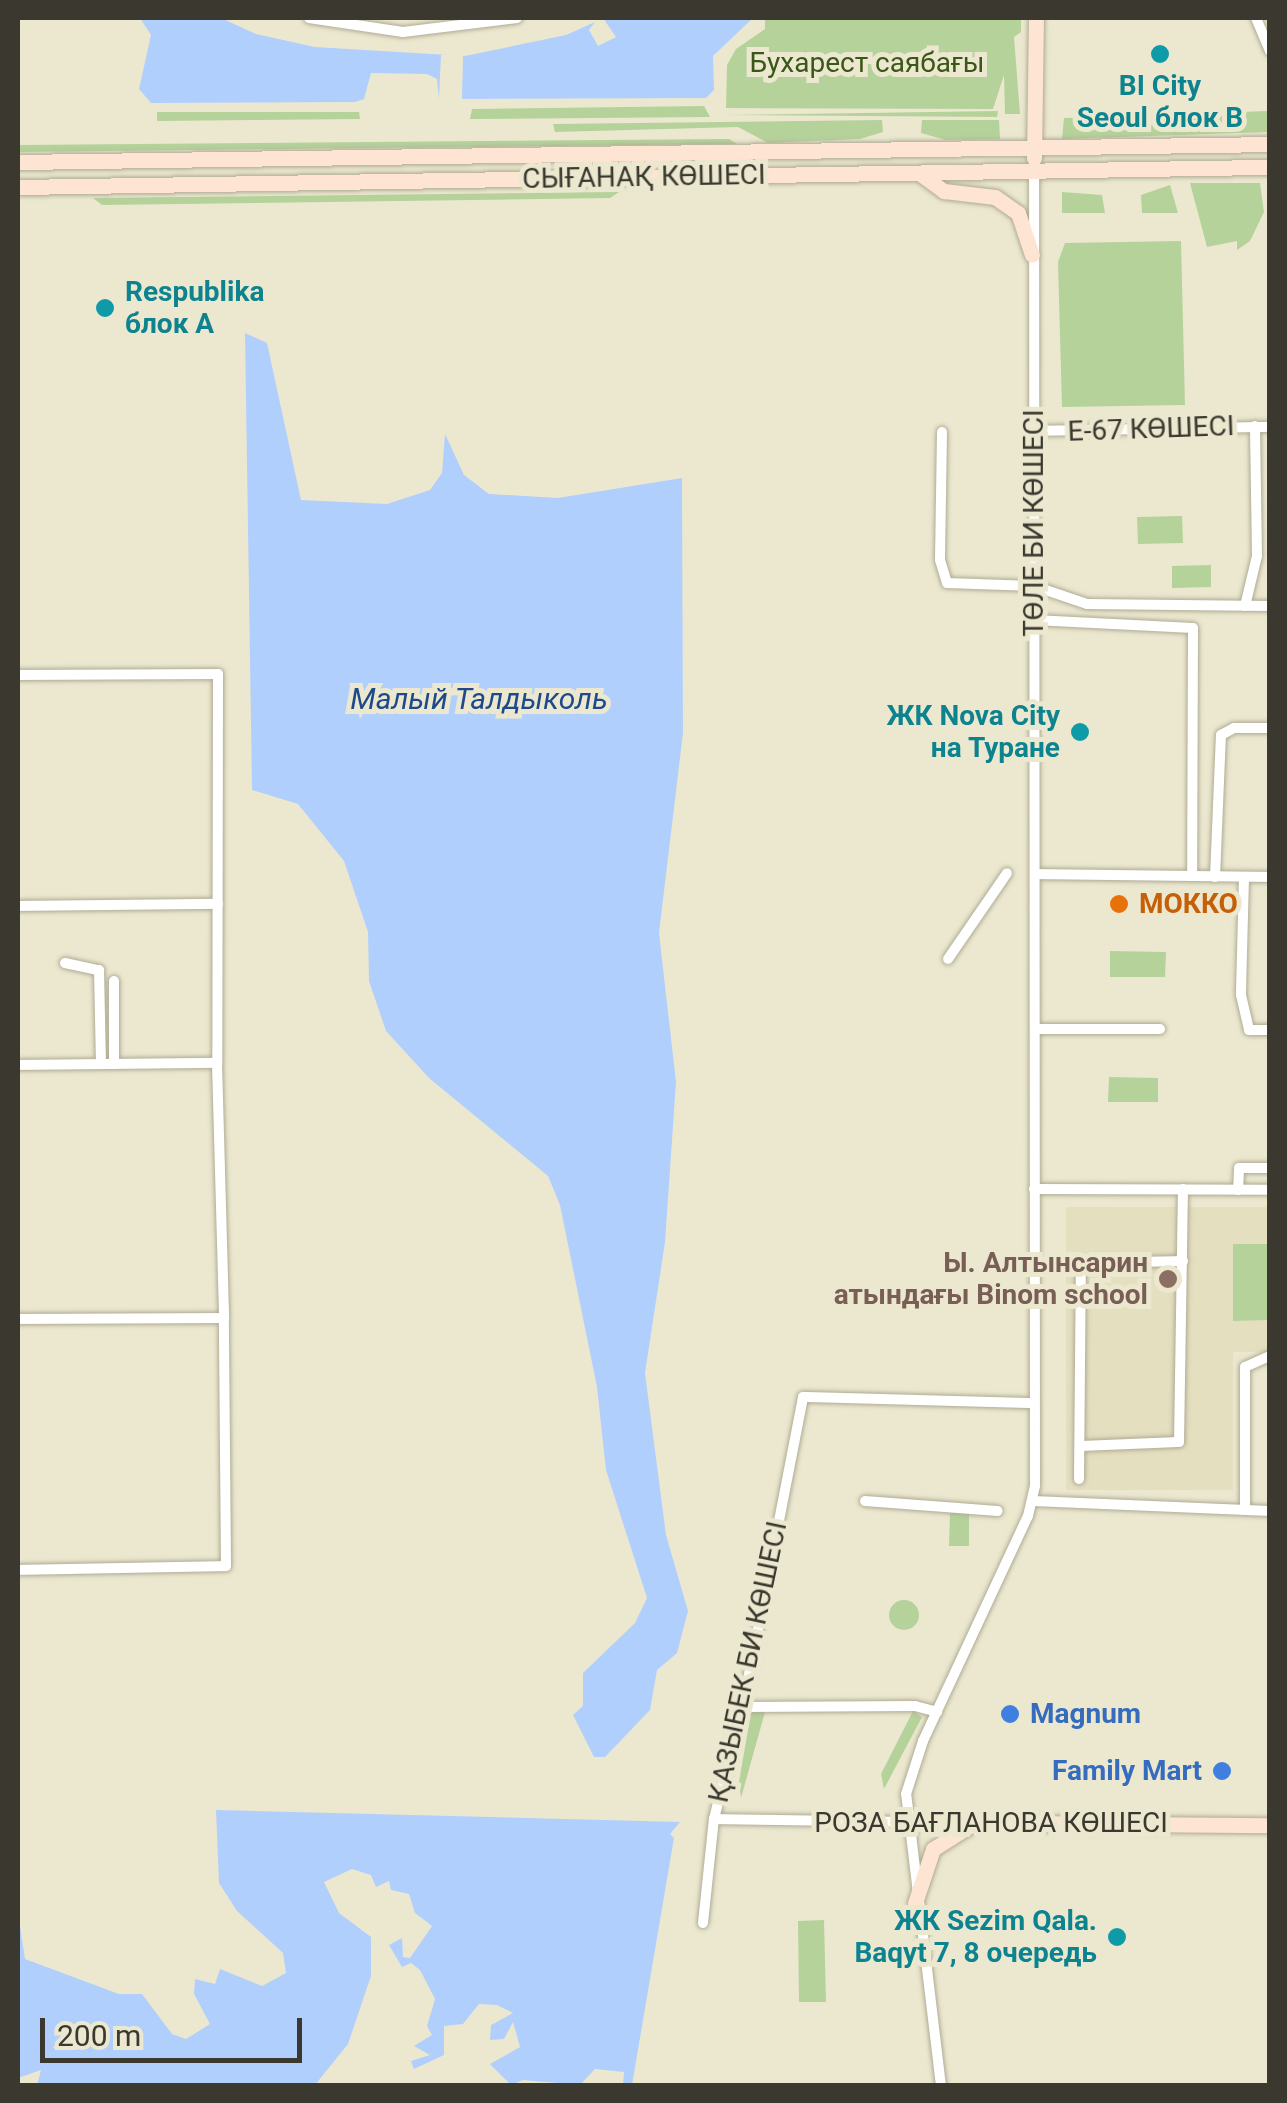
<!DOCTYPE html>
<meta charset="utf-8">
<style>
body{margin:0}
#map{position:relative;width:1287px;height:2103px;overflow:hidden;background:#ece8d0;font-family:Roboto,sans-serif}
div>[style]{position:absolute}
.built>*{inset:0;background:#e4dfbf}
.green>*{inset:0;background:#b5d29a}
.round{border-radius:50%}
.water>*{inset:0;background:#b1cffc}
.pier>*{inset:0;background:#ece8d0}
.roads{filter:drop-shadow(0 0 2px #afab94) drop-shadow(0 0 2px #afab94)}
.street>*{height:10px;margin:-5px;padding:0 5px;transform-origin:5px;border-radius:5px;background:#fff}
.secondary>*{height:15px;margin:-7.5px;padding:0 7.5px;transform-origin:7.5px;border-radius:7.5px;background:#fee4d2}
.dots>*{width:28px;height:28px;translate:-50% -50%;box-sizing:border-box;border:5px solid #ece8d0;border-radius:50%}
span{translate:-50% -50%;white-space:nowrap;text-align:center;line-height:1.15;-webkit-text-stroke:10px #ece8d0;paint-order:stroke}
.park-label{font-size:28px;color:#3a5618}
.culture-label{font-size:28px;color:#0d838f;font-weight:700}
.left{translate:0 -50%;text-align:left}
.right{translate:-100% -50%;text-align:right}
.street-label{font-size:28px;color:#3a382f}
.food-label{font-size:28px;color:#c56008;font-weight:700}
.education-label{font-size:28px;color:#785e54;font-weight:700}
.shop-label{font-size:28px;color:#366cbe;font-weight:700}
.water-label{font-size:30px;color:#1e4a8b;font-style:italic}
.frame{position:absolute;inset:0;border:20px solid #3a382f;pointer-events:none}
.scale{position:absolute;left:40px;top:2018px;width:262px;height:45px;box-sizing:border-box;border:5px solid #3a382f;border-top:0;padding-left:12px;font-size:30px;line-height:35px;white-space:nowrap;color:#3a382f;-webkit-text-stroke:8px #ece8d0;paint-order:stroke}
</style>
<div id="map">
<div class="built">
<i style="clip-path:polygon(1066px 1207px,1269px 1207px,1269px 1352px,1233px 1352px,1233px 1490px,1066px 1490px)"></i>
</div>
<div class="green">
<i style="clip-path:polygon(765px 18px,1021px 18px,1021px 32px,1014px 37px,1020px 114px,1005px 114px,1004px 75px,993px 109px,726px 108px,727px 65px,736px 49px,765px 29px)"></i>
<i style="clip-path:polygon(704px 106px,710px 117px,470px 119px,472px 109px)"></i>
<i style="clip-path:polygon(998px 111px,997px 117px,722px 115px)"></i>
<i style="clip-path:polygon(1269px 111px,1269px 132px,1062px 139px,1064px 118px)"></i>
<i style="clip-path:polygon(157px 112px,359px 112px,360px 119px,157px 121px)"></i>
<i style="clip-path:polygon(882px 120px,883px 132px,860px 139px,768px 143px,738px 127px,555px 132px,553px 124px)"></i>
<i style="clip-path:polygon(922px 120px,999px 120px,1000px 139px,946px 140px,921px 133px)"></i>
<i style="clip-path:polygon(729px 139px,737px 144px,18px 152px,18px 145px)"></i>
<i style="clip-path:polygon(1190px 183px,1260px 183px,1264px 212px,1250px 241px,1237px 250px,1237px 241px,1207px 247px)"></i>
<i style="clip-path:polygon(1170px 185px,1178px 213px,1142px 213px,1141px 195px)"></i>
<i style="clip-path:polygon(619px 192px,610px 198px,102px 205px,93px 198px)"></i>
<i style="clip-path:polygon(1062px 192px,1102px 195px,1105px 213px,1062px 213px)"></i>
<i style="clip-path:polygon(1181px 241px,1185px 405px,1062px 407px,1058px 262px,1065px 243px)"></i>
<i style="clip-path:polygon(1182px 516px,1183px 543px,1138px 544px,1137px 517px)"></i>
<i style="clip-path:polygon(1211px 565px,1211px 587px,1172px 588px,1172px 566px)"></i>
<i style="clip-path:polygon(1110px 951px,1166px 952px,1165px 977px,1110px 977px)"></i>
<i style="clip-path:polygon(1109px 1077px,1158px 1078px,1158px 1102px,1108px 1102px)"></i>
<i style="clip-path:polygon(1233px 1244px,1269px 1244px,1269px 1320px,1233px 1321px)"></i>
<i style="clip-path:polygon(950px 1513px,969px 1513px,969px 1546px,949px 1546px)"></i>
<i class="round" style="left:889px;top:1600px;width:30px;height:30px"></i>
<i style="clip-path:polygon(913px 1711px,922px 1717px,884px 1789px,881px 1774px)"></i>
<i style="clip-path:polygon(751px 1712px,765px 1712px,741px 1798px,739px 1782px)"></i>
<i style="clip-path:polygon(824px 1920px,826px 2002px,799px 2002px,798px 1921px)"></i>
</div>
<div class="water">
<i style="clip-path:polygon(140px 18px,221px 18px,256px 34px,315px 47px,465px 56px,566px 35px,595px 22px,589px 30px,598px 46px,616px 37px,603px 18px,753px 18px,713px 56px,714px 90px,706px 98px,439px 99px,437px 79px,427px 74px,371px 73px,364px 99px,355px 102px,151px 103px,139px 89px,151px 35px)"></i>
<i style="clip-path:polygon(245px 333px,267px 343px,301px 500px,387px 504px,430px 490px,442px 473px,445px 434px,464px 475px,489px 494px,558px 498px,682px 478px,683px 733px,659px 933px,676px 1082px,665px 1242px,645px 1373px,666px 1535px,688px 1611px,677px 1653px,657px 1670px,650px 1710px,605px 1757px,594px 1757px,573px 1715px,583px 1706px,583px 1673px,635px 1623px,647px 1598px,606px 1470px,597px 1387px,560px 1205px,548px 1176px,429px 1078px,386px 1031px,369px 981px,368px 932px,344px 861px,298px 804px,252px 790px)"></i>
<i style="clip-path:polygon(216px 1810px,680px 1822px,670px 1834px,674px 1838px,632px 2085px,623px 2085px,624px 2072px,595px 2069px,580px 2085px,523px 2080px,511px 2085px,490px 2064px,520px 2047px,513px 2022px,504px 2039px,490px 2040px,491px 2025px,513px 2013px,497px 2005px,479px 2004px,463px 2024px,444px 2026px,444px 2055px,414px 2069px,411px 2061px,430px 2055px,414px 2046px,432px 2035px,427px 2026px,435px 1999px,420px 1970px,411px 1963px,402px 1967px,389px 1945px,402px 1938px,403px 1957px,410px 1958px,432px 1926px,415px 1913px,409px 1894px,391px 1890px,389px 1881px,376px 1887px,371px 1875px,352px 1869px,324px 1882px,339px 1913px,371px 1937px,371px 1976px,348px 2044px,315px 2085px,37px 2085px,41px 2070px,18px 2078px,18px 1913px,25px 1959px,119px 1994px,142px 1994px,172px 2034px,186px 2039px,210px 2024px,194px 1994px,195px 1979px,215px 1984px,220px 1969px,262px 1986px,286px 1973px,283px 1953px,237px 1911px,219px 1883px)"></i>
</div>
<div class="pier">
<i style="clip-path:polygon(441px 55px,463px 55px,462px 100px,439px 99px)"></i>
</div>
<div class="roads">
<div class="street">
<i style="left:309px;top:18px;width:95px;rotate:8.5deg"></i>
<i style="left:403px;top:32px;width:115px;rotate:-7deg"></i>
<i style="left:1256px;top:18px;width:36px;rotate:67deg"></i>
<i style="left:1033px;top:431px;width:237px;rotate:-1deg"></i>
<i style="left:942px;top:432px;width:128px;rotate:90.9deg"></i>
<i style="left:940px;top:560px;width:24px;rotate:73deg"></i>
<i style="left:947px;top:583px;width:87px;rotate:2deg"></i>
<i style="left:1034px;top:586px;width:56px;rotate:18.8deg"></i>
<i style="left:1087px;top:604px;width:183px;rotate:0.6deg"></i>
<i style="left:1245px;top:606px;width:51px;rotate:-76.5deg"></i>
<i style="left:1257px;top:556px;width:130px;rotate:-90.9deg"></i>
<i style="left:1034px;top:620px;width:159px;rotate:2.9deg"></i>
<i style="left:1193px;top:628px;width:248px;rotate:90.2deg"></i>
<i style="left:18px;top:675px;width:200px;rotate:-0.3deg"></i>
<i style="left:218px;top:674px;width:389px;rotate:90.1deg"></i>
<i style="left:1036px;top:874px;width:234px;rotate:0.7deg"></i>
<i style="left:1215px;top:877px;width:142px;rotate:-87.6deg"></i>
<i style="left:1221px;top:735px;width:15px;rotate:-28deg"></i>
<i style="left:1234px;top:728px;width:36px"></i>
<i style="left:1244px;top:877px;width:118px;rotate:91.5deg"></i>
<i style="left:1241px;top:995px;width:36px;rotate:77deg"></i>
<i style="left:1249px;top:1030px;width:21px"></i>
<i style="left:18px;top:906px;width:200px;rotate:-0.6deg"></i>
<i style="left:948px;top:959px;width:104px;rotate:-55.5deg"></i>
<i style="left:65px;top:963px;width:35px;rotate:12deg"></i>
<i style="left:99px;top:970px;width:94px;rotate:88.8deg"></i>
<i style="left:1035px;top:1029px;width:125px"></i>
<i style="left:114px;top:1064px;width:83px;rotate:-90deg"></i>
<i style="left:18px;top:1065px;width:199px;rotate:-0.6deg"></i>
<i style="left:217px;top:1063px;width:255px;rotate:88.4deg"></i>
<i style="left:224px;top:1318px;width:206px;rotate:179.7deg"></i>
<i style="left:1034px;top:1189px;width:236px;rotate:0.2deg"></i>
<i style="left:1238px;top:1190px;width:22px;rotate:-87deg"></i>
<i style="left:1239px;top:1168px;width:31px"></i>
<i style="left:1080px;top:1446px;width:99px;rotate:-2.3deg"></i>
<i style="left:1179px;top:1442px;width:253px;rotate:-89.1deg"></i>
<i style="left:1079px;top:1479px;width:216px;rotate:-89.5deg"></i>
<i style="left:1081px;top:1263px;width:102px;rotate:-1.1deg"></i>
<i style="left:865px;top:1501px;width:133px;rotate:4.3deg"></i>
<i style="left:1033px;top:1501px;width:237px;rotate:2.4deg"></i>
<i style="left:1245px;top:1510px;width:143px;rotate:-90deg"></i>
<i style="left:1245px;top:1367px;width:27px;rotate:-24deg"></i>
<i style="left:18px;top:1570px;width:208px;rotate:-1.1deg"></i>
<i style="left:226px;top:1566px;width:248px;rotate:-90.5deg"></i>
<i style="left:742px;top:1707px;width:173px;rotate:-0.3deg"></i>
<i style="left:915px;top:1706px;width:23px;rotate:15deg"></i>
<i style="left:714px;top:1819px;width:192px;rotate:0.9deg"></i>
<i style="left:703px;top:1923px;width:105px;rotate:-84deg"></i>
<i style="left:714px;top:1819px;width:153px;rotate:-76.4deg"></i>
<i style="left:750px;top:1670px;width:278px;rotate:-79deg"></i>
<i style="left:803px;top:1397px;width:230px;rotate:1.5deg"></i>
<i style="left:941px;top:2086px;width:294px;rotate:-96.8deg"></i>
<i style="left:906px;top:1794px;width:56px;rotate:-72.2deg"></i>
<i style="left:923px;top:1741px;width:248px;rotate:-65deg"></i>
<i style="left:1028px;top:1516px;width:31px;rotate:-77deg"></i>
<i style="left:1035px;top:1486px;width:1314px;rotate:-90.04deg"></i>
</div>
<div class="secondary">
<i style="left:1034px;top:158px;width:140px;rotate:-89.2deg"></i>
<i style="left:18px;top:162px;width:1252px;rotate:-0.82deg"></i>
<i style="left:919px;top:173px;width:31px;rotate:36deg"></i>
<i style="left:944px;top:191px;width:51px;rotate:6.7deg"></i>
<i style="left:995px;top:197px;width:28px;rotate:35deg"></i>
<i style="left:1018px;top:213px;width:44px;rotate:71.6deg"></i>
<i style="left:18px;top:187px;width:1252px;rotate:-0.92deg"></i>
<i style="left:906px;top:1822px;width:364px;rotate:0.5deg"></i>
<i style="left:915px;top:1903px;width:57px;rotate:-71.6deg"></i>
<i style="left:933px;top:1849px;width:49px;rotate:-32.4deg"></i>
</div>
</div>
<div class="dots">
<i style="left:1160px;top:54px;background:#0f9aa8"></i>
<i style="left:105px;top:308px;background:#0f9aa8"></i>
<i style="left:1080px;top:732px;background:#0f9aa8"></i>
<i style="left:1119px;top:904px;background:#e8710a"></i>
<i style="left:1168px;top:1279px;background:#8d6e63"></i>
<i style="left:1010px;top:1714px;background:#3f7fe0"></i>
<i style="left:1222px;top:1771px;background:#3f7fe0"></i>
<i style="left:1117px;top:1937px;background:#0f9aa8"></i>
</div>
<div class="park-label">
<span style="left:867px;top:63px">Бухарест саябағы</span>
</div>
<div class="culture-label">
<span style="left:1160px;top:102px">BI City<br>Seoul блок B</span>
<span class="left" style="left:125px;top:308px">Respublika<br>блок А</span>
<span class="right" style="left:1060px;top:732px">ЖК Nova City<br>на Туране</span>
<span class="right" style="left:1097px;top:1937px">ЖК Sezim Qala.<br>Baqyt 7, 8 очередь</span>
</div>
<div class="street-label">
<span style="left:644px;top:177px;rotate:-1deg">СЫҒАНАҚ КӨШЕСІ</span>
<span style="left:1151px;top:429px;rotate:-2deg">Е-67 КӨШЕСІ</span>
<span style="left:1034px;top:523px;rotate:-90deg">ТӨЛЕ БИ КӨШЕСІ</span>
<span style="left:748px;top:1662px;rotate:-78deg">ҚАЗЫБЕК БИ КӨШЕСІ</span>
<span style="left:991px;top:1823px">РОЗА БАҒЛАНОВА КӨШЕСІ</span>
</div>
<div class="food-label">
<span class="left" style="left:1139px;top:904px">МОККО</span>
</div>
<div class="education-label">
<span class="right" style="left:1148px;top:1279px">Ы. Алтынсарин<br>атындағы Binom school</span>
</div>
<div class="shop-label">
<span class="left" style="left:1030px;top:1714px">Magnum</span>
<span class="right" style="left:1202px;top:1771px">Family Mart</span>
</div>
<div class="water-label">
<span style="left:479px;top:699px">Малый Талдыколь</span>
</div>
<div class="frame"></div>
<div class="scale">200 m</div>
</div>
